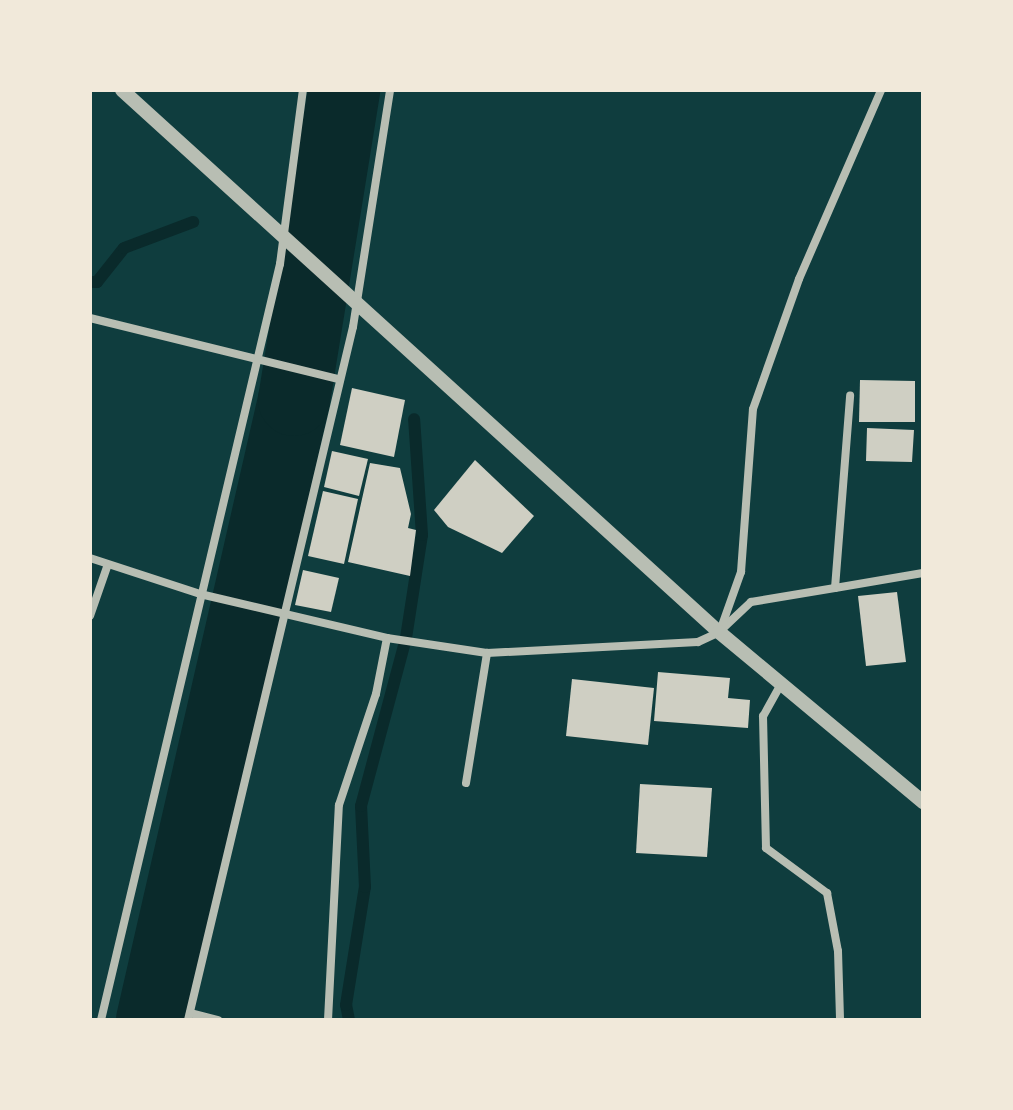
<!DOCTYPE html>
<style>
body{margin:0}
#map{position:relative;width:1013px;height:1110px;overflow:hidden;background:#0f3d3e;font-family:Helvetica,sans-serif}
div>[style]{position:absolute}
.water>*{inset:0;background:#0a2a2b}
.stream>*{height:12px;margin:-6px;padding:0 6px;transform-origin:6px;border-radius:6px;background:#0a2a2b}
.river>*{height:72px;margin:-36px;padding:0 36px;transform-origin:36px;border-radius:36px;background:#0a2a2b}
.building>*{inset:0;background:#cfcfc3}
.minor>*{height:8px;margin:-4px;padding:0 4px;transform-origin:4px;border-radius:4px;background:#b8beb3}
.tertiary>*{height:14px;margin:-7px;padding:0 7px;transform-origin:7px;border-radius:7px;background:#b8beb3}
span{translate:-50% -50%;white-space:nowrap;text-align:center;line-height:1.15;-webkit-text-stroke:7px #f1e9da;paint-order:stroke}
.frame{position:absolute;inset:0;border:92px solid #f1e9da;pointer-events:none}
</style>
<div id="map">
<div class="water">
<i style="clip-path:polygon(333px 90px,360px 90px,318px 170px)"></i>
</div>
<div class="stream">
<i style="left:90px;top:282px;width:7px"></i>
<i style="left:97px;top:282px;width:43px;rotate:-51.5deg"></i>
<i style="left:124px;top:248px;width:74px;rotate:-20.6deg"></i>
<i style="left:349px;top:1020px;width:15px;rotate:-101deg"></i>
<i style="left:346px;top:1005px;width:120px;rotate:-80.9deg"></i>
<i style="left:365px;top:887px;width:81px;rotate:-92.8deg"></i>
<i style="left:361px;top:806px;width:174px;rotate:-75deg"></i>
<i style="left:406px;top:638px;width:104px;rotate:-81.2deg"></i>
<i style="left:422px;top:535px;width:116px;rotate:-93.9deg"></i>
</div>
<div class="river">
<i style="left:152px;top:1020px;width:636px;rotate:-77.1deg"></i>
<i style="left:294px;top:400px;width:314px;rotate:-80.8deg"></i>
</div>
<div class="building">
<i style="clip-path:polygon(860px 380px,915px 381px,915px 422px,859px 422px)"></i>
<i style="clip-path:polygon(352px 388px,405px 400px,394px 457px,340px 445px)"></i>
<i style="clip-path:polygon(867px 428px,914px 430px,912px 462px,866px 461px)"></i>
<i style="clip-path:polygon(332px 451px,368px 459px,359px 496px,324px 487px)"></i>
<i style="clip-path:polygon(475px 460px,534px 516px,502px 553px,448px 527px,434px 510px)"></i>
<i style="clip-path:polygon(370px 463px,400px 468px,411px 514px,408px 528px,416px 530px,410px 576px,348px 562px)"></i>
<i style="clip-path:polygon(323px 491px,358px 499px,344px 564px,308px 556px)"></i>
<i style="clip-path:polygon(303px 570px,339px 578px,331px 612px,295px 605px)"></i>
<i style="clip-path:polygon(897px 592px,906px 662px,866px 666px,858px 596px)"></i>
<i style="clip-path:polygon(658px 672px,730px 678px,728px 698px,750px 700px,748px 728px,654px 721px)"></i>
<i style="clip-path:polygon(572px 679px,654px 688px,648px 745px,566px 736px)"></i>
<i style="clip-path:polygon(640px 784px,712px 788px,707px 857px,636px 853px)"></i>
</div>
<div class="minor">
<i style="left:90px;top:318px;width:256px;rotate:13.8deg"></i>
<i style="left:90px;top:558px;width:116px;rotate:18.1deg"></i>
<i style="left:200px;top:594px;width:192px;rotate:13.2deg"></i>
<i style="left:387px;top:638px;width:101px;rotate:8.5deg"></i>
<i style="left:487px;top:653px;width:211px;rotate:-3deg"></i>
<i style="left:698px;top:642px;width:23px;rotate:-25deg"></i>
<i style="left:719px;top:632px;width:44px;rotate:-43.2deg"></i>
<i style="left:751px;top:602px;width:85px;rotate:-9.5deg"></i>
<i style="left:835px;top:588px;width:193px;rotate:-85.5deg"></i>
<i style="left:835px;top:588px;width:89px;rotate:-9.7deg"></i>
<i style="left:90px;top:616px;width:52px;rotate:-70.9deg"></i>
<i style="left:720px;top:631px;width:63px;rotate:-70.4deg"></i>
<i style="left:741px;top:572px;width:163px;rotate:-85.8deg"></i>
<i style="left:753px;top:409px;width:138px;rotate:-70.5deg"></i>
<i style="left:799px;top:279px;width:206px;rotate:-66.5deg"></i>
<i style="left:781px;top:684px;width:37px;rotate:119deg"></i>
<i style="left:763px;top:716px;width:132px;rotate:88.7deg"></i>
<i style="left:766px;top:848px;width:76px;rotate:36.4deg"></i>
<i style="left:827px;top:893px;width:59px;rotate:79.3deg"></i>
<i style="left:838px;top:951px;width:69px;rotate:88.3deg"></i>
<i style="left:466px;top:783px;width:132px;rotate:-80.8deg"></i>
<i style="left:190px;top:1013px;width:29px;rotate:14deg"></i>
<i style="left:101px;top:1020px;width:777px;rotate:-76.68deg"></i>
<i style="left:280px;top:264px;width:176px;rotate:-82.5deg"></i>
<i style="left:188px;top:1020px;width:712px;rotate:-76.61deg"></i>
<i style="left:353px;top:327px;width:240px;rotate:-81.1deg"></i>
<i style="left:328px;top:1020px;width:215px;rotate:-87.1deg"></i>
<i style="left:339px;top:805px;width:117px;rotate:-71.6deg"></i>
<i style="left:376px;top:694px;width:57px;rotate:-78.9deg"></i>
</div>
<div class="tertiary">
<i style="left:122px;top:90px;width:806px;rotate:42.24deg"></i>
<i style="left:719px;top:632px;width:266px;rotate:39.8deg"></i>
</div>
<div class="frame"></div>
</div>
